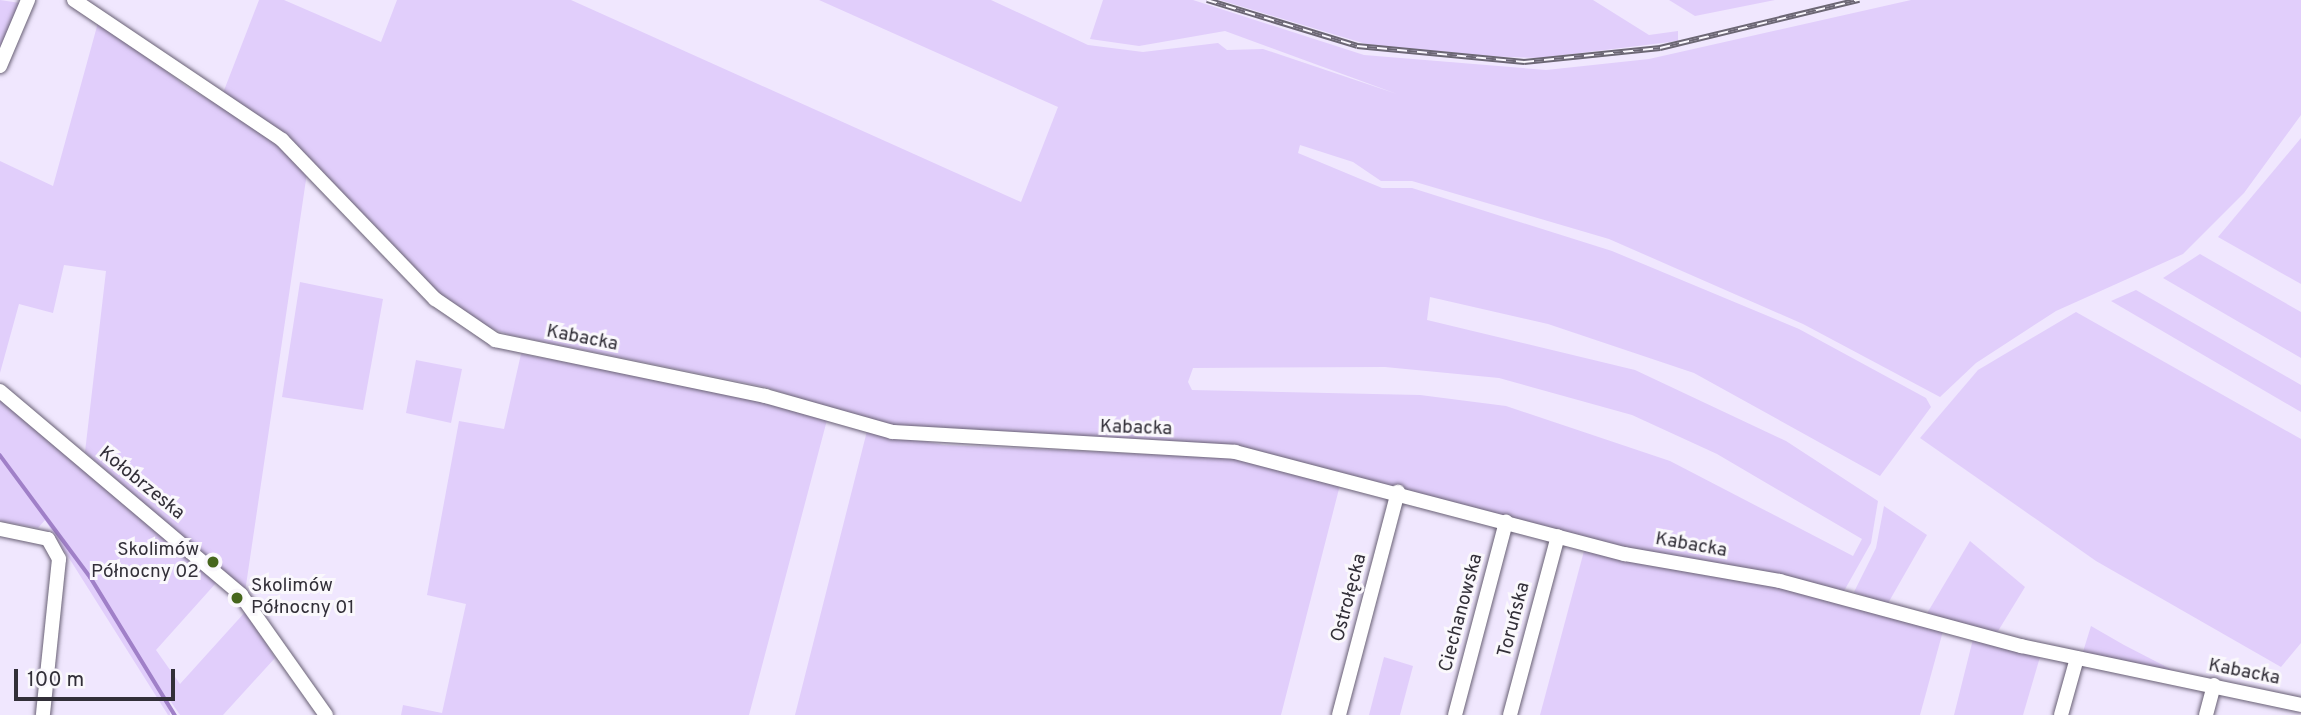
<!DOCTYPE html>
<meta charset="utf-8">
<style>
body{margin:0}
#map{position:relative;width:2301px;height:715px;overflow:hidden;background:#f0e7fe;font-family:Overpass,sans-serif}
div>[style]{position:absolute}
.green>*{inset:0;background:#e1cefb}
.stream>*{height:3.5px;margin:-1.75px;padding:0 1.75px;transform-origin:1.75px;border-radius:1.75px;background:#a080c8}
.roads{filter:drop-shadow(0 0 2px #686074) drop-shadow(0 0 2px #686074)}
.minor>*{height:14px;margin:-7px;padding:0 7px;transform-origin:7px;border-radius:7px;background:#fff}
.rail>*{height:6px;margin-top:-3px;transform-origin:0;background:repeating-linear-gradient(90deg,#faf8fc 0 10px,#6c6774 0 20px);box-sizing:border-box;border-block:2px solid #6c6774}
.dots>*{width:19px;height:19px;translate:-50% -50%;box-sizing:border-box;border:4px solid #faf8fc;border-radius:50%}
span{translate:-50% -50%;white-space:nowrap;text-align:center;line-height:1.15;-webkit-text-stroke:6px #faf8fc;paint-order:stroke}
.street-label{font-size:19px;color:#322f38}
.poi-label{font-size:19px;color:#322f38}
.right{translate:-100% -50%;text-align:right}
.left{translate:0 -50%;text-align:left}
.scale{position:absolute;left:14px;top:669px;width:161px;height:32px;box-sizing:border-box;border:4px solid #322f38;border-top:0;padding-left:9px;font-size:21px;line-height:24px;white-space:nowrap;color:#322f38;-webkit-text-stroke:5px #faf8fc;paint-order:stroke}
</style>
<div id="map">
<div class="green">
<i style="clip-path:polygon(0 0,20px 3px,0 50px)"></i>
<i style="clip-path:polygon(evenodd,259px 0,284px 0,381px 42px,397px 0,571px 0,1021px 202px,1058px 107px,819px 0,991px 0,1088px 45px,1143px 52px,1218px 43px,1227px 50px,1263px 49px,1397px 94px,1225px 31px,1139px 46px,1090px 39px,1103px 0,1193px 0,1364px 55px,1546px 70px,1649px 59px,1911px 0,2301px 0,2301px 115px,2244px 193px,2183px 254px,2056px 311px,1976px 363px,1940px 397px,1803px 324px,1609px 239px,1412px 181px,1381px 181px,1353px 162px,1300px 145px,1298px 153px,1382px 188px,1412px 188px,1612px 251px,1799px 329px,1926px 398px,1931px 407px,1880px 476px,1694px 373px,1548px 324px,1430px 297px,1427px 320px,1635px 370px,1786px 441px,1878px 501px,1871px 543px,1844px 591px,1664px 557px,1238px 448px,947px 433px,874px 423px,765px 387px,510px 335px,473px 322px,443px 299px,293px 142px,223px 93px,259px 0,1385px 367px,1499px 378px,1632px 415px,1717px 454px,1862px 539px,1853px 556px,1670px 461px,1506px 406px,1420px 395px,1192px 390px,1188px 382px,1193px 368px,1385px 367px)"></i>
<i style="clip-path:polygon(1220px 0,1593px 0,1649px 35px,1678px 31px,1678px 41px,1540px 58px,1448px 55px,1366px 44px)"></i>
<i style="clip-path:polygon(1669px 0,1775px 0,1695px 16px)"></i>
<i style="clip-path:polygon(99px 19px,188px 88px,255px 125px,307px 173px,245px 592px,85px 452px,106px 271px,64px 265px,53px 313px,19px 304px,0 373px,0 161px,53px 186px)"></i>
<i style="clip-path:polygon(2301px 138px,2301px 284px,2218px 237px)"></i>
<i style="clip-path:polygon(2200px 254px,2301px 312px,2301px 358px,2163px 278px)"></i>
<i style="clip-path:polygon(300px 282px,383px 299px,363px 410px,282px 397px)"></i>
<i style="clip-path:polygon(2136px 290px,2301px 385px,2301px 412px,2111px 301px)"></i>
<i style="clip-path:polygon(2076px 312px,2301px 439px,2301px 643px,2281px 667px,2096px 561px,1920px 438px,1978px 370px)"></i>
<i style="clip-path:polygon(521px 354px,703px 387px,827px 420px,749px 715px,401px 715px,403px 705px,442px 713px,466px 604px,427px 595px,459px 421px,504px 429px)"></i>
<i style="clip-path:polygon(416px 360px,462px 369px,451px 423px,406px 413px)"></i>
<i style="clip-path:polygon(0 397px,216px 583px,156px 650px,180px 684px,246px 611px,275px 658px,223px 715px,180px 715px,169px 699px,170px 715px,168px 715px,45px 520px,38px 528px,0 521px)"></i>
<i style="clip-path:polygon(867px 431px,944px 445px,1236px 458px,1340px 485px,1281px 715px,795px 715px)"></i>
<i style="clip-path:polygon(1884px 506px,1927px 535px,1887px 605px,1854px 592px,1876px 548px)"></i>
<i style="clip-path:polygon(1970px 541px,2025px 587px,1995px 636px,1926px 615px)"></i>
<i style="clip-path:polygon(1584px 551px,1767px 584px,1943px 631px,1920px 715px,1540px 715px)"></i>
<i style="clip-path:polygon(2091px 626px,2124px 645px,2186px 677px,2082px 655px)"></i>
<i style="clip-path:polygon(1973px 639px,2040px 657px,2023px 715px,1954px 715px)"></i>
<i style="clip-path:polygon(1384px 657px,1413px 666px,1400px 715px,1369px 715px)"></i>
</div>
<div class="stream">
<i style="left:0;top:455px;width:153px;rotate:53.5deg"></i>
<i style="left:91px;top:578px;width:161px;rotate:58.5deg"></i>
</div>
<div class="roads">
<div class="minor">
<i style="left:74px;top:0;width:251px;rotate:33.9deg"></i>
<i style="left:282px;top:140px;width:221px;rotate:46.1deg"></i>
<i style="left:435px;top:299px;width:73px;rotate:34.3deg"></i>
<i style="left:495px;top:340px;width:276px;rotate:11.7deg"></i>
<i style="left:765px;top:396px;width:132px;rotate:15.8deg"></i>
<i style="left:892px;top:432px;width:344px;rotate:3.3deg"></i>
<i style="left:1235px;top:452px;width:403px;rotate:14.7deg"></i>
<i style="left:1625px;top:554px;width:157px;rotate:9.9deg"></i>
<i style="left:1780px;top:581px;width:250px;rotate:15.1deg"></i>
<i style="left:2021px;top:646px;width:286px;rotate:11.9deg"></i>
<i style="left:0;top:66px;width:72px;rotate:-67deg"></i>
<i style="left:0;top:391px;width:316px;rotate:40.2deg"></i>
<i style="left:241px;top:595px;width:147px;rotate:54.7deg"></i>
<i style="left:0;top:529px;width:49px;rotate:11.8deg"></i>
<i style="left:48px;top:539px;width:23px;rotate:61deg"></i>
<i style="left:59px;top:559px;width:157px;rotate:95.9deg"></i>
<i style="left:1339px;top:715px;width:231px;rotate:-75.2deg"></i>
<i style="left:1455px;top:715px;width:200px;rotate:-75.2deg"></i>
<i style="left:1510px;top:715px;width:185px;rotate:-75deg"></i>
<i style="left:2061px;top:715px;width:59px;rotate:-74.3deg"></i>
<i style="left:2206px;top:715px;width:31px;rotate:-75deg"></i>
</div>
</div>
<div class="rail">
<i style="left:1207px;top:0;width:157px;rotate:17deg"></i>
<i style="left:1357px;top:46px;width:168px;rotate:5.5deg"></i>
<i style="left:1524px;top:62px;width:137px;rotate:-5.9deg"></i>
<i style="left:1660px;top:48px;width:205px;rotate:-13.6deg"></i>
</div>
<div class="dots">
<i style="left:213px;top:562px;background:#46661c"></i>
<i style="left:237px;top:598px;background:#46661c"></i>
</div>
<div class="street-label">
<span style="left:582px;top:339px;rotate:11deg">Kabacka</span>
<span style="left:1136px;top:429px;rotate:2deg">Kabacka</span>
<span style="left:141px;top:484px;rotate:39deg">Kołobrzeska</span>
<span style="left:1691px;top:546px;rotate:10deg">Kabacka</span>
<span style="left:1350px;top:598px;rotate:-75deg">Ostrołęcka</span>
<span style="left:1462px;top:613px;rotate:-75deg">Ciechanowska</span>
<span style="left:1515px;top:620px;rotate:-75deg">Toruńska</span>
<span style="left:2244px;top:673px;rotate:11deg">Kabacka</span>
</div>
<div class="poi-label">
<span class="right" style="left:199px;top:562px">Skolimów<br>Północny 02</span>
<span class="left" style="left:251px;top:598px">Skolimów<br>Północny 01</span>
</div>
<div class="scale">100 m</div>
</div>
